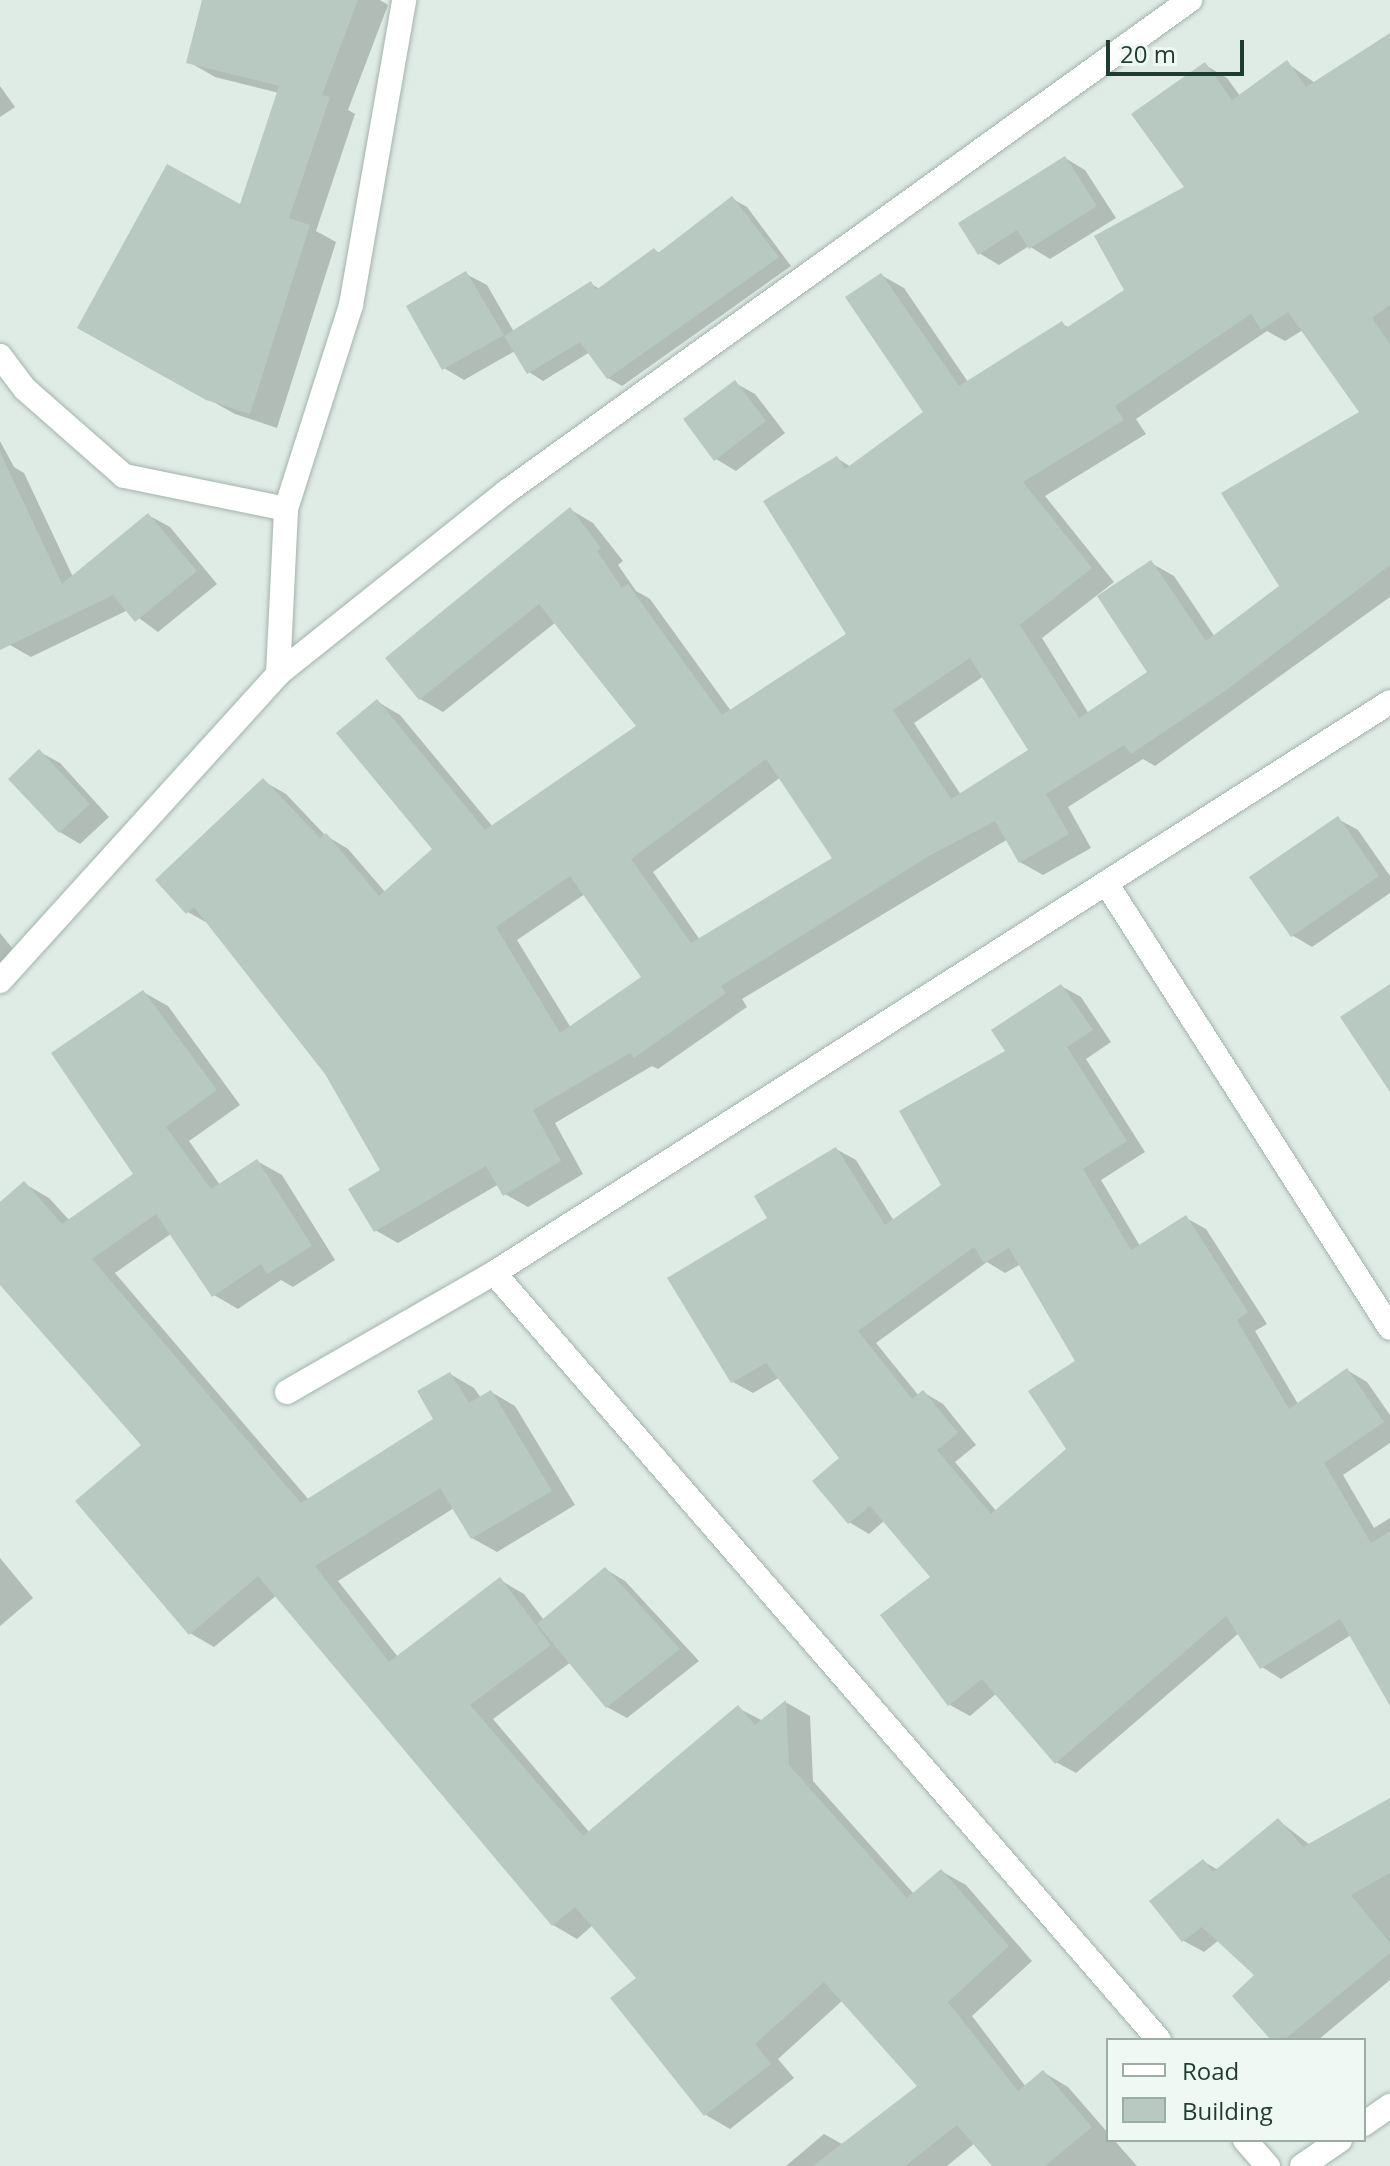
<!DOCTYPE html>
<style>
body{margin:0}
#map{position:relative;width:1390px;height:2166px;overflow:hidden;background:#dfebe5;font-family:"Open Sans",sans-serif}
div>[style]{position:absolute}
.shadow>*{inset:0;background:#0003}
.building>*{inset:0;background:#b7c9c0}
.roads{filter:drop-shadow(0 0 2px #a2b3ac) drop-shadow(0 0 2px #a2b3ac)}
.minor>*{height:24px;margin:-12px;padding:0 12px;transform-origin:12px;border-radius:12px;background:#fff}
.tertiary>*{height:24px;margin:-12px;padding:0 12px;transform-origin:12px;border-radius:12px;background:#fff}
span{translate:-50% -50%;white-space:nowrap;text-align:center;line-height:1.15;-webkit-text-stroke:7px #eff8f3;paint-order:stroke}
.legend{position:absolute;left:1106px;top:2038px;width:260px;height:104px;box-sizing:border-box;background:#eff8f3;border:2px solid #9cada6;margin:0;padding:10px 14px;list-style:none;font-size:24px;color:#1f3c32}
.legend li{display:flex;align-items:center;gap:16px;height:40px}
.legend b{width:40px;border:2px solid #9cada6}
.scale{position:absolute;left:1106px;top:40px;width:138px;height:36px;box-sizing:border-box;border:4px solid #1f3c32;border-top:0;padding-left:10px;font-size:24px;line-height:28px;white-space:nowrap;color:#1f3c32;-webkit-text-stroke:6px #eff8f3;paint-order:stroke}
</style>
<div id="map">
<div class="shadow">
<i style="clip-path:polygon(204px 0,380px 0,388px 5px,348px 110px,355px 114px,316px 231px,336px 242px,277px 428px,235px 414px,106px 342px,241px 206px,279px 93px,215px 77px,189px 62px)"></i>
<i style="clip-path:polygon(evenodd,1390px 48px,1390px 597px,1155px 766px,1143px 759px,1068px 807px,1091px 848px,1043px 875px,1020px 862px,1008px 839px,742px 999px,747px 1007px,658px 1069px,652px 1066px,555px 1123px,583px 1174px,528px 1207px,505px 1194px,499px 1184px,398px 1243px,375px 1230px,383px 1170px,327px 1073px,211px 925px,188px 912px,263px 781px,286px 794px,325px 835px,348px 849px,386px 893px,435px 849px,378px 702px,400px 715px,493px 827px,639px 727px,556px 622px,443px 712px,420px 699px,571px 510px,593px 523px,623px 561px,618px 565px,636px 591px,650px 599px,731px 711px,848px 635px,837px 458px,851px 467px,926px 413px,881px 275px,904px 288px,968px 382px,1062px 324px,1070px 328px,1126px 290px,1187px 188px,1205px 65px,1227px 78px,1240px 96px,1287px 63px,1315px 83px,1390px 48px,1303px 330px,1361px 413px,1282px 586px,1215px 637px,1174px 576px,1151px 563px,1150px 673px,1089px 714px,1042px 638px,1114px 582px,1045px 496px,1146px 434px,1136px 419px,1267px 331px,1285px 341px,1303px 330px,1390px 48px,984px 676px,1031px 751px,961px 795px,914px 723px,984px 676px,1390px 48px,781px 777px,835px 858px,700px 940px,653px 872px,781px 777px,1390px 48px,585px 894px,644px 978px,571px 1028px,517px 940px,585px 894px)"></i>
<i style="clip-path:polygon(0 86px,15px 107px,0 117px)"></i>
<i style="clip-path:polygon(1065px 158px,1085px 170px,1116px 218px,1050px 259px,1029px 246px,999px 265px,979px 253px)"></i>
<i style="clip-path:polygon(733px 199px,747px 207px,791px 266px,622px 386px,608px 378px,590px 352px,543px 381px,529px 372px,515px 351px,464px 380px,444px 368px,466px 274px,487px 285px,514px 332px,591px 284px,600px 289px,654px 250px,660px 253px)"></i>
<i style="clip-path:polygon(735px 383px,755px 394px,785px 433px,736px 471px,716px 459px)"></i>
<i style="clip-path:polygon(0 441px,14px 467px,24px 473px,73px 577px,148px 515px,170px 527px,217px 584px,158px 632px,128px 610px,31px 657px,10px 645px,0 625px)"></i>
<i style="clip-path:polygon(40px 752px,60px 763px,109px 817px,80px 844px,60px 832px)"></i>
<i style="clip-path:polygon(1338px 819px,1358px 830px,1390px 876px,1390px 893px,1312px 947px,1292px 935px)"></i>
<i style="clip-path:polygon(0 933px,21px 959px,0 976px)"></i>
<i style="clip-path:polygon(evenodd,1061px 986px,1081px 997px,1111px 1042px,1086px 1059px,1145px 1152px,1101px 1180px,1140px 1246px,1186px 1218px,1206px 1229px,1267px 1324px,1255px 1331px,1298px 1404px,1347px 1370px,1367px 1382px,1390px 1415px,1390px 1443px,1343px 1475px,1374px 1528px,1390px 1518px,1390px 1702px,1351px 1635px,1281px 1679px,1262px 1667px,1239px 1633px,1076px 1773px,1056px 1762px,997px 1693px,970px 1716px,950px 1705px,933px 1577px,885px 1520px,869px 1534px,849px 1522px,842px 1458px,780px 1377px,753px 1393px,733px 1382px,770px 1218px,836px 1149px,856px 1160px,894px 1221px,943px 1186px,1008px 1051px,1061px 986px,987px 1262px,1005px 1273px,1021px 1264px,1078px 1361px,1069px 1449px,997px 1512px,955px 1462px,976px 1445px,943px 1404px,923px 1392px,919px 1396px,876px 1343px,987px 1262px)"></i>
<i style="clip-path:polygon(143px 992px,168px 1006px,240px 1105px,189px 1141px,220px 1185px,257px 1161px,282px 1175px,335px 1260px,293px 1287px,281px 1280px,238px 1309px,214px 1295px,172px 1233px,115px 1273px,309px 1500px,436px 1419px,450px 1374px,474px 1388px,481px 1398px,491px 1392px,515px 1406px,575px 1505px,497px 1552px,472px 1538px,454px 1508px,338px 1581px,398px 1657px,500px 1580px,524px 1594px,544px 1620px,605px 1569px,625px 1581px,699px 1661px,627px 1718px,607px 1707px,571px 1662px,493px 1719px,590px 1833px,738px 1708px,763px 1721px,787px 1703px,810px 1716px,813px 1781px,914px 1894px,941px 1871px,966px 1885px,1032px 1961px,972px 2016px,1026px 2087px,1043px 2072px,1068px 2087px,1108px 2133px,1108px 2140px,1114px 2140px,1137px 2166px,995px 2166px,975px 2143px,947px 2166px,786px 2166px,824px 2134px,844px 2145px,920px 2086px,843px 2000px,778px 2059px,794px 2078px,730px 2129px,706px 2115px,613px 1998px,639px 1978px,593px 1925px,577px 1939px,553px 1925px,277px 1595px,214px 1647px,190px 1633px,144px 1446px,0 1281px,0 1205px,25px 1184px,49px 1198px,70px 1221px,135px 1175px)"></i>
<i style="clip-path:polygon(0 1558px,33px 1598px,0 1626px)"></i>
<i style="clip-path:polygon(1390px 1800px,1390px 1980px,1318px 2040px,1274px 2040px,1257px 1975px,1219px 1940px,1204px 1952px,1184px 1941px,1152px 1901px,1203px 1861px,1218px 1870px,1278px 1820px,1310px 1845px)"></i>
</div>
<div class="building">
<i style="clip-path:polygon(202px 0,358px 0,322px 95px,330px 97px,289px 218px,310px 225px,250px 414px,206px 400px,77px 328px,167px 164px,240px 204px,279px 86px,186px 63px)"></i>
<i style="clip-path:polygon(evenodd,1390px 33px,1390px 305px,1372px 318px,1390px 344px,1390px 565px,1228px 689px,1131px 754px,1124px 745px,1046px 794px,1069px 834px,1019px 863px,995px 821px,929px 856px,721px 986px,726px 993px,634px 1058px,630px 1053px,533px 1110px,561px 1161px,503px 1196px,486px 1166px,374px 1232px,348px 1189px,380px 1170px,325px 1074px,194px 907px,186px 914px,155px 880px,263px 778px,320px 838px,326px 833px,379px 896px,432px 849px,336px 733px,377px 699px,485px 830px,636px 726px,539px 604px,419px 700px,385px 658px,570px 507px,601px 548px,597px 551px,622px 588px,628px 584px,722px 715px,846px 634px,763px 501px,837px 456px,845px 469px,923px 412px,845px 297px,881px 273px,959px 386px,1062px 321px,1066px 328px,1124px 290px,1094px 236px,1184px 187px,1131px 114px,1205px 62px,1232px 100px,1287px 60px,1306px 87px,1390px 33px,1288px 312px,1359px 412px,1221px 493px,1279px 586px,1206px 641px,1151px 560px,1097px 596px,1147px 672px,1079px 718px,1020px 625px,1092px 568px,1023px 482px,1124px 420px,1115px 406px,1251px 314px,1261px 330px,1288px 312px,1390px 33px,970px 658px,1028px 750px,951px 799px,893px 710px,970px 658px,1390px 33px,766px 759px,832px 858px,691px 943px,631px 859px,766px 759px,1390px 33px,570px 876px,641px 977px,560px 1033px,496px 927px,570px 876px)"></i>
<i style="clip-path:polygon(1065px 156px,1097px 206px,1029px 249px,1017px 230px,978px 255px,958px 223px)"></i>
<i style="clip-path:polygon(732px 196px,779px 257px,607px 379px,580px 342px,527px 374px,504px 336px,591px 281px,596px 290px,654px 248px,658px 253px)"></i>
<i style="clip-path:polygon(466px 271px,504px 335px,442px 370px,406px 306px)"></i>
<i style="clip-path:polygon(735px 380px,766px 421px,714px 461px,683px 419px)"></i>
<i style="clip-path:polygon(0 452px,62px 584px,148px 513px,197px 571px,135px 622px,113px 595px,0 650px)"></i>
<i style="clip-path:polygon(39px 749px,90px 804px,59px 833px,8px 779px)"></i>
<i style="clip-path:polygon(1338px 816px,1379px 876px,1291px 937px,1249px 877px)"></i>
<i style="clip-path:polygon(evenodd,1061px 984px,1093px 1030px,1067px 1047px,1127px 1141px,1083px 1169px,1131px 1250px,1186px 1215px,1248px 1312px,1237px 1320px,1289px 1409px,1347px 1368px,1384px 1422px,1324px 1463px,1371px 1543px,1390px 1531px,1390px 1706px,1340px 1619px,1260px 1669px,1226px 1616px,1055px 1764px,982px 1679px,948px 1706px,880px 1615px,930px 1577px,870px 1506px,848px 1524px,812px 1481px,839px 1458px,766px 1363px,731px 1383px,667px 1278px,767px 1218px,754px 1196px,836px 1147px,885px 1225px,941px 1185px,899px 1111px,1005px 1051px,991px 1030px,1061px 984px,974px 1247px,984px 1263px,1009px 1248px,1075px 1361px,1028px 1391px,1066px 1449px,991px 1514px,937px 1450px,958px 1433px,923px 1390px,912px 1399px,858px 1331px,974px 1247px)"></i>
<i style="clip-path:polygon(1390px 984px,1390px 1092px,1340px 1017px)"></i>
<i style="clip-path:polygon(143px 990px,217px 1090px,166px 1127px,211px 1189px,257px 1159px,312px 1246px,267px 1274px,261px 1264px,212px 1297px,156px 1214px,92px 1259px,301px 1503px,433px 1419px,417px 1391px,450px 1372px,469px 1403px,491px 1390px,552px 1491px,471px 1539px,440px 1488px,315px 1566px,389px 1662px,500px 1577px,551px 1645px,470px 1705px,583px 1836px,738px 1705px,755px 1725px,786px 1700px,789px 1765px,907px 1898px,941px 1869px,1009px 1946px,948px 2002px,1018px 2091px,1043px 2070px,1092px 2127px,1045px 2166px,992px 2166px,957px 2125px,905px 2166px,813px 2166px,917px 2086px,824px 1982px,755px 2044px,771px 2064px,704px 2116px,610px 1998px,636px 1978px,575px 1907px,552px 1926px,258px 1576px,189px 1635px,75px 1501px,141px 1445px,0 1285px,0 1202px,24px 1181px,62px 1224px,133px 1174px,51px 1053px)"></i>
<i style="clip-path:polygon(605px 1567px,680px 1649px,606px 1708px,537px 1624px)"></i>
<i style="clip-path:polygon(1390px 1798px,1390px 1873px,1351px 1895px,1390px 1943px,1390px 1953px,1284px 2040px,1271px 2040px,1232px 1996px,1254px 1975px,1202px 1927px,1182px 1942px,1149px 1901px,1203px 1859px,1213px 1872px,1278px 1818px,1303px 1847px)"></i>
</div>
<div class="roads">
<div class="minor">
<i style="left:0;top:356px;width:41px;rotate:52.9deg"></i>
<i style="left:25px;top:389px;width:132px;rotate:41.3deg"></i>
<i style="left:124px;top:476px;width:165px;rotate:11.5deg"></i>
<i style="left:1108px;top:886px;width:524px;rotate:57.46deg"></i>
<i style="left:494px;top:1273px;width:1015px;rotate:49.07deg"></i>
<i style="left:287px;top:1392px;width:239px;rotate:-29.9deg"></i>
<i style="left:494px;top:1273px;width:1062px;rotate:-32.51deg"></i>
<i style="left:1364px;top:2124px;width:32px;rotate:-35deg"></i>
<i style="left:1245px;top:2140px;width:35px;rotate:49deg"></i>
<i style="left:1302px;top:2166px;width:46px;rotate:-34.4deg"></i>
</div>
<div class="tertiary">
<i style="left:278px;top:674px;width:165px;rotate:-87.2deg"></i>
<i style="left:286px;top:509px;width:214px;rotate:-72.3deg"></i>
<i style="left:351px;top:305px;width:310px;rotate:-80.1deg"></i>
<i style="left:0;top:981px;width:414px;rotate:-47.8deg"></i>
<i style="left:278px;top:674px;width:292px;rotate:-38.6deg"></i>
<i style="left:506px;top:492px;width:843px;rotate:-35.73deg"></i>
</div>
</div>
<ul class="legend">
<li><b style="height:10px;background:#fff"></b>Road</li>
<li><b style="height:22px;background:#b7c9c0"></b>Building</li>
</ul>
<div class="scale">20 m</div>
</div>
